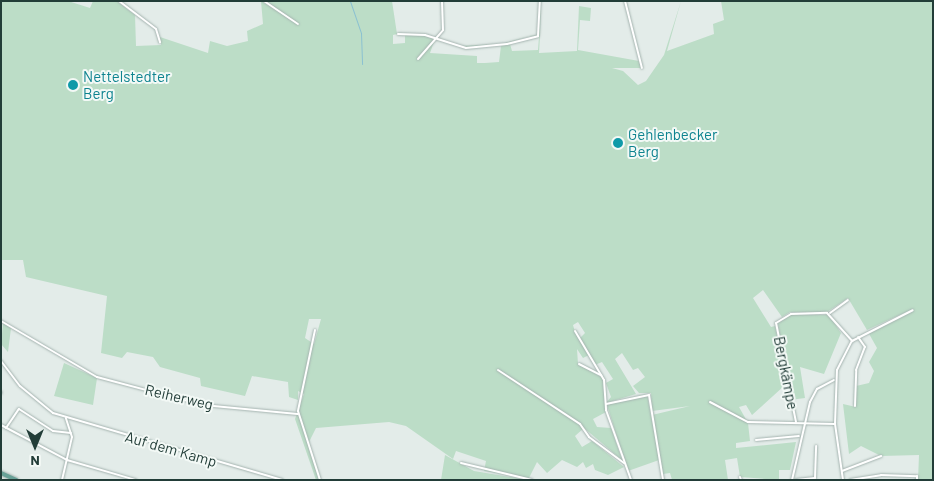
<!DOCTYPE html>
<meta charset="utf-8">
<style>
body{margin:0}
#map{position:relative;width:934px;height:481px;overflow:hidden;background:#e3ece9;font-family:Barlow,sans-serif}
div>[style]{position:absolute}
.green>*{inset:0;background:#bcddc7}
.stream>*{height:1px;margin:-0.5px;padding:0 0.5px;transform-origin:0.5px;border-radius:0.5px;background:#8bc1d1}
.roads{filter:drop-shadow(0 0 1px #a5b4b0) drop-shadow(0 0 1px #a5b4b0)}
.minor>*{height:2px;margin:-1px;padding:0 1px;transform-origin:1px;border-radius:1px;background:#fff}
.primary>*{height:4px;margin:-2px;padding:0 2px;transform-origin:2px;border-radius:2px;background:#68a197}
.dots>*{width:14px;height:14px;translate:-50% -50%;box-sizing:border-box;border:2px solid #f3f9f6;border-radius:50%}
span{translate:-50% -50%;white-space:nowrap;text-align:center;line-height:1.15;-webkit-text-stroke:4px #f3f9f6;paint-order:stroke}
.culture-label{font-size:15px;color:#0d838f}
.left{translate:0 -50%;text-align:left}
.street-label{font-size:15px;color:#223d38}
.frame{position:absolute;inset:0;border:2px solid #223d38;pointer-events:none}
.north{position:absolute;left:10px;top:421px;width:50px;height:50px;-webkit-text-stroke:4px #f3f9f6;paint-order:stroke;rotate:180deg;font-size:14px;font-weight:700;line-height:20px;text-align:center;color:#223d38}
.north::after{content:'';display:block;margin:auto;width:18px;height:22px;background:#223d38;clip-path:polygon(50% 0,100% 100%,50% 72%,0 100%)}
</style>
<div id="map">
<div class="green">
<i style="clip-path:polygon(evenodd,1px 1px,68px 1px,90px 8px,93px 1px,118px 2px,135px 15px,136px 46px,161px 45px,160px 37px,208px 53px,210px 41px,227px 46px,248px 41px,247px 31px,263px 24px,261px 1px,298px 24px,265px 1px,392px 1px,397px 34px,393px 35px,393px 44px,405px 43px,405px 34px,422px 35px,435px 39px,430px 53px,477px 56px,477px 63px,485px 63px,499px 62px,501px 46px,510px 44px,512px 51px,538px 50px,539px 37px,529px 36px,507px 43px,472px 48px,457px 46px,501px 44px,529px 36px,538px 35px,539px 1px,541px 1px,540px 36px,539px 53px,577px 51px,579px 6px,591px 8px,590px 21px,580px 20px,578px 50px,639px 61px,641px 68px,612px 68px,623px 71px,638px 85px,646px 81px,664px 55px,681px 1px,667px 51px,714px 34px,713px 24px,724px 20px,721px 1px,933px 1px,933px 480px,918px 480px,919px 455px,881px 456px,861px 446px,849px 454px,843px 404px,856px 407px,856px 386px,869px 383px,874px 371px,869px 362px,877px 348px,868px 332px,910px 310px,867px 330px,848px 298px,827px 312px,790px 312px,782px 317px,763px 290px,753px 298px,771px 327px,775px 326px,782px 359px,778px 323px,791px 315px,829px 315px,841px 333px,824px 374px,800px 367px,805px 398px,790px 400px,784px 386px,752px 415px,746px 405px,739px 407px,748px 423px,750px 441px,736px 443px,736px 448px,796px 442px,790px 470px,779px 470px,779px 480px,740px 477px,737px 458px,725px 460px,728px 480px,672px 480px,670px 473px,663px 474px,652px 415px,690px 406px,652px 411px,651px 393px,639px 393px,633px 386px,645px 377px,638px 368px,633px 370px,622px 353px,615px 359px,636px 394px,606px 403px,611px 397px,606px 383px,613px 379px,602px 362px,595px 365px,580px 338px,585px 333px,578px 322px,573px 325px,575px 332px,589px 355px,583px 358px,577px 349px,578px 364px,603px 378px,606px 412px,593px 419px,597px 427px,611px 428px,622px 460px,584px 428px,575px 436px,582px 447px,592px 441px,624px 467px,608px 475px,595px 470px,593px 464px,586px 468px,583px 462px,577px 467px,562px 460px,547px 473px,537px 462px,529px 478px,484px 471px,486px 461px,456px 451px,453px 459px,406px 426px,389px 422px,316px 428px,308px 444px,320px 480px,316px 480px,295px 419px,304px 394px,298px 391px,298px 400px,289px 397px,288px 382px,252px 376px,245px 396px,201px 386px,200px 378px,160px 367px,153px 357px,127px 352px,122px 358px,101px 353px,107px 296px,26px 277px,23px 260px,1px 260px,1px 1px,309px 319px,321px 319px,314px 344px,305px 338px,309px 319px)"></i>
<i style="clip-path:polygon(3px 323px,11px 328px,8px 352px,1px 344px)"></i>
<i style="clip-path:polygon(64px 363px,97px 378px,93px 405px,54px 396px)"></i>
<i style="clip-path:polygon(647px 394px,659px 460px,628px 471px,607px 405px)"></i>
<i style="clip-path:polygon(445px 455px,474px 471px,529px 480px,441px 480px)"></i>
</div>
<div class="stream">
<i style="left:350px;top:1px;width:34px;rotate:71deg"></i>
<i style="left:361px;top:33px;width:31px;rotate:88deg"></i>
</div>
<div class="roads">
<div class="minor">
<i style="left:119px;top:1px;width:46px;rotate:37.1deg"></i>
<i style="left:156px;top:29px;width:14px;rotate:73deg"></i>
<i style="left:264px;top:1px;width:41px;rotate:34.1deg"></i>
<i style="left:625px;top:1px;width:69px;rotate:75.8deg"></i>
<i style="left:398px;top:34px;width:27px;rotate:2deg"></i>
<i style="left:425px;top:35px;width:43px;rotate:17.6deg"></i>
<i style="left:466px;top:48px;width:41px;rotate:-5.6deg"></i>
<i style="left:507px;top:44px;width:32px;rotate:-14deg"></i>
<i style="left:538px;top:36px;width:35px;rotate:-87deg"></i>
<i style="left:418px;top:59px;width:38px;rotate:-49deg"></i>
<i style="left:443px;top:30px;width:29px;rotate:-92deg"></i>
<i style="left:830px;top:313px;width:22px;rotate:-36deg"></i>
<i style="left:1px;top:321px;width:111px;rotate:30.3deg"></i>
<i style="left:97px;top:377px;width:110px;rotate:14.8deg"></i>
<i style="left:203px;top:405px;width:95px;rotate:5.4deg"></i>
<i style="left:315px;top:330px;width:83px;rotate:101.9deg"></i>
<i style="left:298px;top:411px;width:72px;rotate:72.3deg"></i>
<i style="left:575px;top:331px;width:57px;rotate:59.4deg"></i>
<i style="left:604px;top:380px;width:30px;rotate:86deg"></i>
<i style="left:606px;top:410px;width:74px;rotate:70.3deg"></i>
<i style="left:1px;top:361px;width:31px;rotate:53deg"></i>
<i style="left:20px;top:386px;width:43px;rotate:39.3deg"></i>
<i style="left:53px;top:413px;width:239px;rotate:16.3deg"></i>
<i style="left:579px;top:364px;width:25px;rotate:27deg"></i>
<i style="left:498px;top:370px;width:98px;rotate:33.4deg"></i>
<i style="left:580px;top:424px;width:16px;rotate:55deg"></i>
<i style="left:589px;top:437px;width:44px;rotate:36.6deg"></i>
<i style="left:1px;top:393px;width:1px;rotate:-90deg"></i>
<i style="left:710px;top:402px;width:43px;rotate:27.8deg"></i>
<i style="left:748px;top:422px;width:87px;rotate:1.3deg"></i>
<i style="left:606px;top:404px;width:44px;rotate:-11.8deg"></i>
<i style="left:649px;top:395px;width:86px;rotate:80.6deg"></i>
<i style="left:855px;top:406px;width:36px;rotate:-88deg"></i>
<i style="left:856px;top:370px;width:25px;rotate:-69deg"></i>
<i style="left:865px;top:347px;width:12px;rotate:-125deg"></i>
<i style="left:796px;top:422px;width:101px;rotate:-101.4deg"></i>
<i style="left:776px;top:323px;width:17px;rotate:-31deg"></i>
<i style="left:791px;top:314px;width:36px;rotate:-2deg"></i>
<i style="left:827px;top:313px;width:38px;rotate:48deg"></i>
<i style="left:1px;top:425px;width:75px;rotate:27.9deg"></i>
<i style="left:67px;top:460px;width:72px;rotate:16.2deg"></i>
<i style="left:6px;top:428px;width:23px;rotate:-56deg"></i>
<i style="left:19px;top:409px;width:40px;rotate:32.9deg"></i>
<i style="left:53px;top:431px;width:18px;rotate:6deg"></i>
<i style="left:756px;top:440px;width:43px;rotate:-5.3deg"></i>
<i style="left:461px;top:463px;width:73px;rotate:13.5deg"></i>
<i style="left:842px;top:471px;width:42px;rotate:-21deg"></i>
<i style="left:740px;top:477px;width:3px;rotate:72deg"></i>
<i style="left:62px;top:480px;width:44px;rotate:-76.9deg"></i>
<i style="left:72px;top:437px;width:20px;rotate:-108deg"></i>
<i style="left:792px;top:480px;width:80px;rotate:-77deg"></i>
<i style="left:810px;top:402px;width:15px;rotate:-62deg"></i>
<i style="left:817px;top:389px;width:19px;rotate:-28deg"></i>
<i style="left:796px;top:480px;width:19px;rotate:-6deg"></i>
<i style="left:815px;top:478px;width:32px;rotate:-88deg"></i>
<i style="left:843px;top:480px;width:57px;rotate:-98.1deg"></i>
<i style="left:835px;top:424px;width:54px;rotate:-87.9deg"></i>
<i style="left:837px;top:370px;width:33px;rotate:-63deg"></i>
<i style="left:852px;top:341px;width:68px;rotate:-26.9deg"></i>
<i style="left:850px;top:480px;width:31px;rotate:-9deg"></i>
<i style="left:881px;top:475px;width:36px;rotate:2deg"></i>
<i style="left:917px;top:476px;width:4px;rotate:90deg"></i>
</div>
<div class="primary">
<i style="left:1px;top:473px;width:17px;rotate:25deg"></i>
</div>
</div>
<div class="dots">
<i style="left:73px;top:85px;background:#0f9aa8"></i>
<i style="left:618px;top:143px;background:#0f9aa8"></i>
</div>
<div class="culture-label">
<span class="left" style="left:83px;top:85px">Nettelstedter<br>Berg</span>
<span class="left" style="left:628px;top:143px">Gehlenbecker<br>Berg</span>
</div>
<div class="street-label">
<span style="left:786px;top:373px;rotate:79deg">Bergkämpe</span>
<span style="left:179px;top:397px;rotate:13deg">Reiherweg</span>
<span style="left:171px;top:449px;rotate:16deg">Auf dem Kamp</span>
</div>
<div class="frame"></div>
<div class="north">N</div>
</div>
